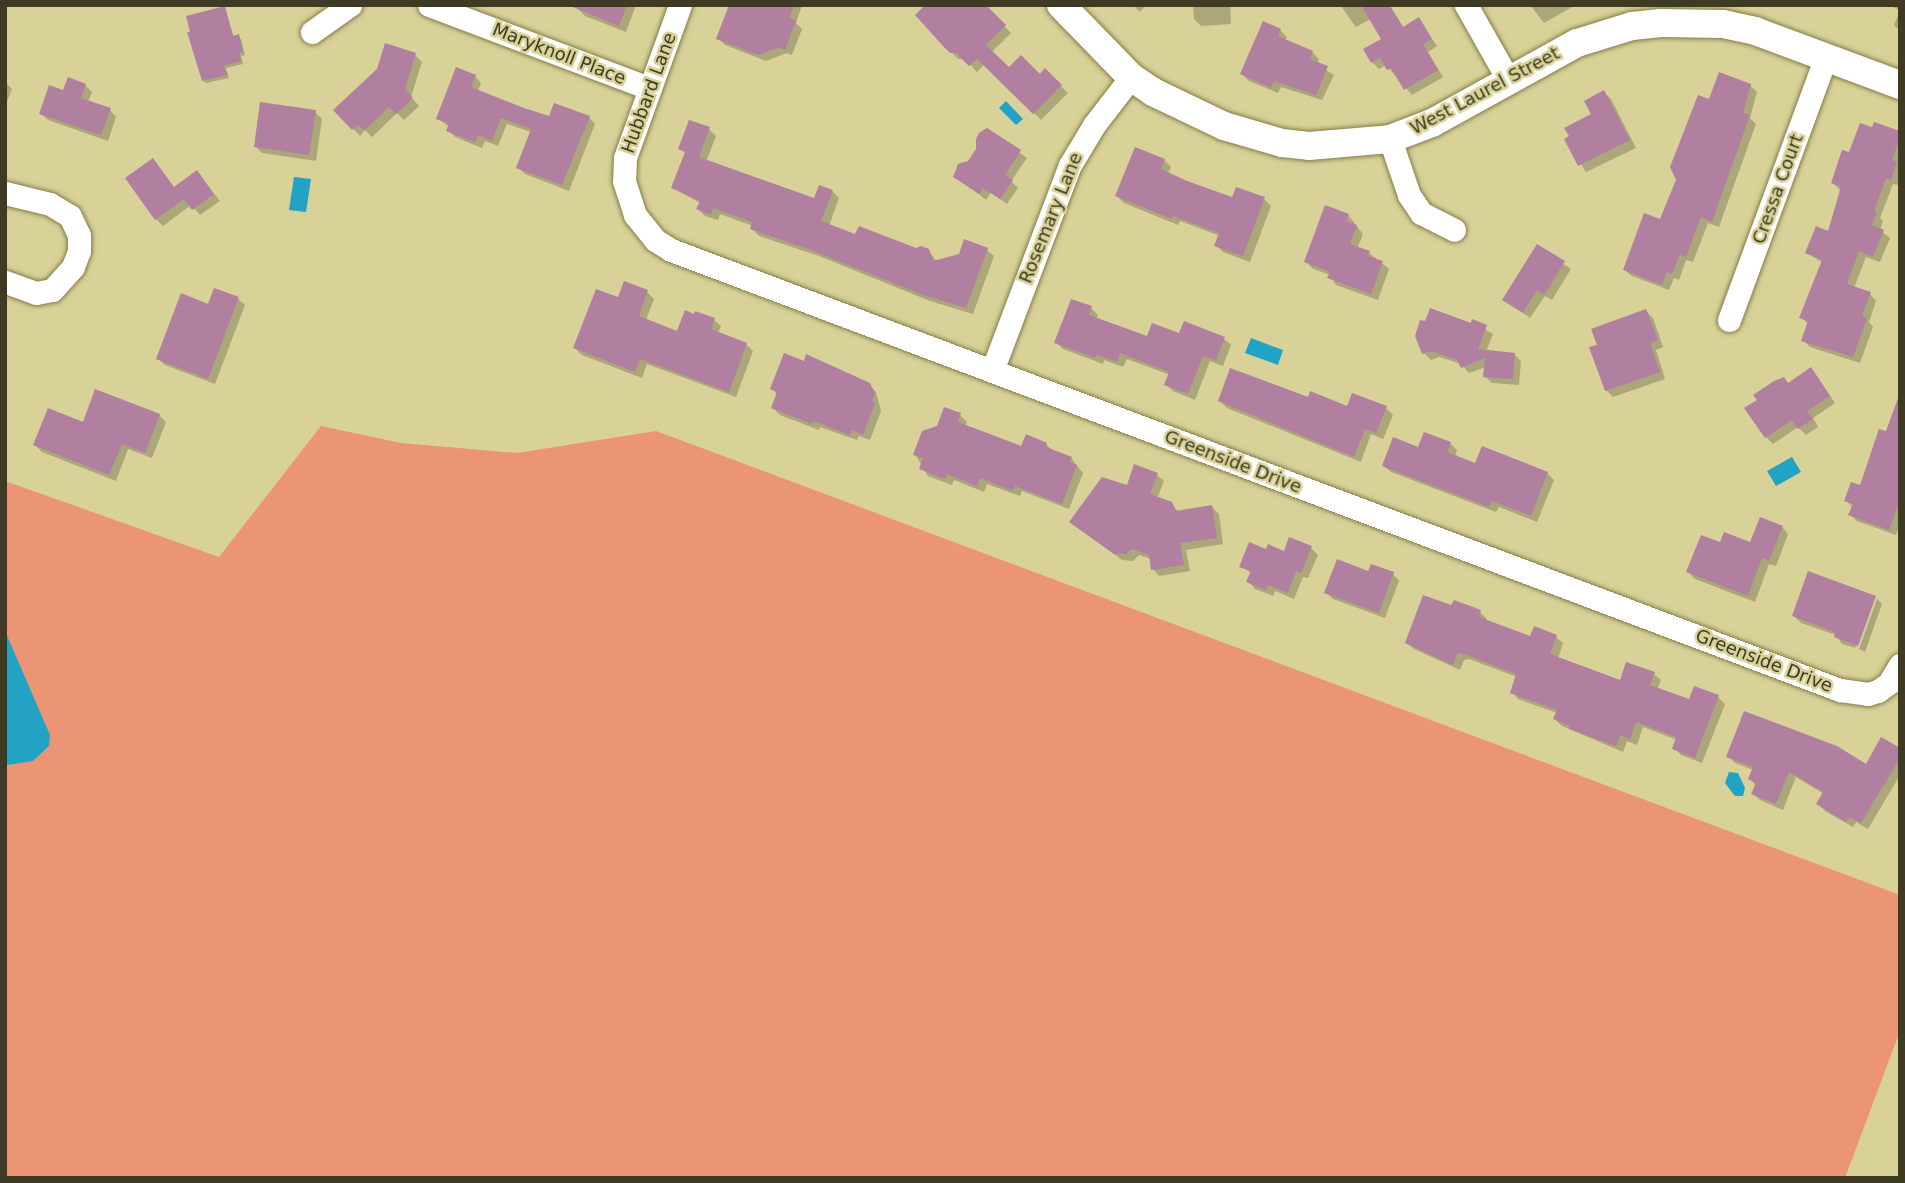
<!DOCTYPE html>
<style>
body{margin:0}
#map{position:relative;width:1905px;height:1183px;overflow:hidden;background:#d8d198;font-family:"DejaVu Sans",sans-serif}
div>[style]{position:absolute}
.green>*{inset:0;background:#ec9574}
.water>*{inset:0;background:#22a3c5}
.shadow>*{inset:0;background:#0003}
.building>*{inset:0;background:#b17f9f}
.roads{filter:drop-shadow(0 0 2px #847c46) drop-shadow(0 0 2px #847c46)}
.minor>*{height:23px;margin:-11.5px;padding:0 11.5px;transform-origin:11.5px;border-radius:11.5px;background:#fff}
.tertiary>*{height:28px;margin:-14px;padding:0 14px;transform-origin:14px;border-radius:14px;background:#fff}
span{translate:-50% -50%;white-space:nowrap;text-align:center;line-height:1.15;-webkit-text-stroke:5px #d8d198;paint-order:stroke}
.street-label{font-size:18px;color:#3e3a23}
.frame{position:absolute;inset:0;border:7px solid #3e3a23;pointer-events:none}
</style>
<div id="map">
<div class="green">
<i style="clip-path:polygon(321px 426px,401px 443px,517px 453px,656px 431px,1900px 895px,1900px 1031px,1845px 1178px,5px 1178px,5px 481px,219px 557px)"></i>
</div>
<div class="water">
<i style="clip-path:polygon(1006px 101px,1023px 119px,1016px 125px,999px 108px)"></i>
<i style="clip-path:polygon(294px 177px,311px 179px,306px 212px,289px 210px)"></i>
<i style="clip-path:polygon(1251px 338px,1283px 350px,1278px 365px,1245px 353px)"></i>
<i style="clip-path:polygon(1792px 457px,1801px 472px,1776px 486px,1767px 471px)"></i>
<i style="clip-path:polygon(5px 631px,50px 735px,49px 746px,33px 761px,8px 765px,5px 764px)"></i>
<i style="clip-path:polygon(1729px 772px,1738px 773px,1745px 788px,1743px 796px,1735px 796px,1725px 783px)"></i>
</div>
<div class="shadow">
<i style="clip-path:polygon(580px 5px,636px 5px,626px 32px,585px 16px,578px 9px)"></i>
<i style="clip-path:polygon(731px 5px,802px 5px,796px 23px,802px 29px,792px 55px,787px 53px,766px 61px,725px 45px,718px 38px)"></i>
<i style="clip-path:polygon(984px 5px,1011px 33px,991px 53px,1009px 70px,1040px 76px,1045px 71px,1068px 93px,1041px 120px,985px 64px,977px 72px,965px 59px,958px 59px,917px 15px)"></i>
<i style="clip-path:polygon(1133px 5px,1146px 5px,1140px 12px)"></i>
<i style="clip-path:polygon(1193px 5px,1230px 5px,1231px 24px,1201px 26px,1194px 19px)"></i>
<i style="clip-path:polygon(1340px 5px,1395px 5px,1391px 7px,1404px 28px,1419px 20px,1437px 46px,1428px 52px,1443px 77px,1412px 95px,1386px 65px,1379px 69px,1372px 62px,1384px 39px,1371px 19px,1356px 27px)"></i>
<i style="clip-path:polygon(1530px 5px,1573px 5px,1574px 6px,1544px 23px)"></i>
<i style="clip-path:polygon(1887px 5px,1900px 5px,1900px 31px,1894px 25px,1900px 10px)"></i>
<i style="clip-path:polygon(224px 8px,234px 37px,241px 39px,245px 55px,241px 56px,243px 64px,226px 68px,229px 78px,206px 83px,203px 80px)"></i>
<i style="clip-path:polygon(1280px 30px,1287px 37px,1285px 41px,1312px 52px,1319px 59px,1317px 64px,1334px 75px,1322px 100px,1281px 87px,1278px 93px,1249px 81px,1242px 74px)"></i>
<i style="clip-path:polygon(415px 55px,422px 62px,411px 97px,419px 106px,404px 120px,397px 113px,372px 137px,365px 130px,360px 136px,336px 111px)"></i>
<i style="clip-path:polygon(475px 76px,481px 83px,478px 91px,550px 118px,589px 117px,595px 124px,569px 191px,525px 174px,518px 167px,531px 132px,507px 124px,498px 146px,485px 141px,482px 148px,455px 137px,448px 130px,449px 127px,438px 118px)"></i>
<i style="clip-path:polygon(5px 82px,12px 89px,5px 107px)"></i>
<i style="clip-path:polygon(85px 85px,92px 92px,88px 102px,110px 110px,116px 117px,108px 141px,48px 120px,41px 113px,64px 93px)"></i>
<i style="clip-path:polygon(1750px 85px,1757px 92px,1750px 118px,1756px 124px,1719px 227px,1708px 223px,1693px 262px,1686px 260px,1679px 280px,1674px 278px,1669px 290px,1632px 276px,1625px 270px,1661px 222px,1710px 101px)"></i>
<i style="clip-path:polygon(1604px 92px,1611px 99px,1636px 148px,1586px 172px,1566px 140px,1594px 115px)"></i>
<i style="clip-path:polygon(315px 112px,322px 119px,316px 161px,262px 153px,255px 146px)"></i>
<i style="clip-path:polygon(709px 129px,716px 136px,706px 162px,815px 201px,832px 191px,839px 198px,829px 226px,856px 236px,916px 250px,928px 250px,937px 262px,987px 250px,994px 256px,973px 314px,930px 301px,819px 256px,759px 236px,752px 229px,753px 226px,720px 214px,718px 220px,705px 216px,698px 209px,700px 203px,673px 188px,686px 154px,680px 148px)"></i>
<i style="clip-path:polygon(987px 130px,1027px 158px,1011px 181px,1018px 188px,1007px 204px,991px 193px,986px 200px,960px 179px)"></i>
<i style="clip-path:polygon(1900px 133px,1900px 179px,1897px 185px,1893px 184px,1880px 218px,1883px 221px,1880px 230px,1890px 238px,1880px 262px,1866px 257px,1854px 288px,1870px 294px,1876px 301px,1869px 322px,1873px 327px,1860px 363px,1810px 347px,1803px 340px,1809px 325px,1801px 317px,1823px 263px,1807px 253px,1829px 233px,1840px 190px,1833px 183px,1850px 155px)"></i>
<i style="clip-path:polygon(153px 160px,175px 188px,197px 172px,220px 201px,200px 215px,191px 205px,163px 226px,156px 219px)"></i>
<i style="clip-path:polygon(1164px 160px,1171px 167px,1168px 174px,1233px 199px,1264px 199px,1271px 206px,1250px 262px,1223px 252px,1216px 245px,1220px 236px,1180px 221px,1178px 225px,1124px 203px,1117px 196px)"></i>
<i style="clip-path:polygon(1348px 215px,1363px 234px,1357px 249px,1369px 253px,1389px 269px,1378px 300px,1336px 285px,1330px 275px,1313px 269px,1306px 262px)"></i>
<i style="clip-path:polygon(1538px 246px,1571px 269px,1552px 300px,1545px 296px,1530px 318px,1504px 300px)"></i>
<i style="clip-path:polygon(215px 290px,238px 299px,245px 305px,215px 384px,165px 365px,158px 359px,209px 306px)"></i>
<i style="clip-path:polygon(647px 292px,654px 299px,646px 320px,678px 333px,714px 320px,721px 326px,718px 333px,746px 344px,753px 351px,736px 397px,647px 364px,642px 378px,582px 355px,575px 348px,619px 299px)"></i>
<i style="clip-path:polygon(1091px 308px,1098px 315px,1096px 319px,1148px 339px,1224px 339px,1231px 345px,1223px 366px,1210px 361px,1195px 400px,1173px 391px,1166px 384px,1170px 375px,1127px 359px,1123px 367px,1104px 360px,1103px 364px,1063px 349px,1056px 342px)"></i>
<i style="clip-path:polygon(1646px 311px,1653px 318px,1663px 347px,1656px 350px,1665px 379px,1613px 397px,1606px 390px,1599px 346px)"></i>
<i style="clip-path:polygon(1473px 322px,1493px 334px,1486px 352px,1514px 354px,1521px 361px,1519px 385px,1492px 383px,1485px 376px,1486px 367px,1469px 373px,1461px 364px,1439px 357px,1431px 360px,1424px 353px,1416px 336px,1472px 325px)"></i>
<i style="clip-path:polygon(1817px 376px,1835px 403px,1813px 418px,1818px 427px,1806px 435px,1798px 427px,1773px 444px,1766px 437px,1788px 384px)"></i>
<i style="clip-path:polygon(869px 384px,876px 392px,881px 411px,870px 440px,859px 436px,857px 440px,820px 427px,819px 430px,780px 415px,773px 408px,778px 395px,772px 389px)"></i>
<i style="clip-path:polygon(1309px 400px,1348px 408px,1386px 408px,1393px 415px,1383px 439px,1371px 434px,1361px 462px,1227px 408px,1220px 401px)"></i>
<i style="clip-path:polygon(159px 415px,166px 422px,152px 458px,128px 449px,116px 481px,42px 452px,35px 445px,84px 424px)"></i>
<i style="clip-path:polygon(960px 415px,967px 422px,965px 427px,1023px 448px,1046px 444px,1054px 452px,1071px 458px,1083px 473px,1069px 509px,1022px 491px,1020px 496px,987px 484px,984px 492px,954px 480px,952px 485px,928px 476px,915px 454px,938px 427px)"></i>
<i style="clip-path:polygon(1900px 422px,1900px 524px,1896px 535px,1857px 521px,1850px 514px,1853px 508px,1846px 500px,1861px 487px,1887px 433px,1898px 428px)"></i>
<i style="clip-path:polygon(1450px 443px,1457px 450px,1455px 457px,1476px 465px,1547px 473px,1554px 480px,1537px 522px,1499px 507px,1496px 512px,1391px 472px,1384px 466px,1419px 449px)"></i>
<i style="clip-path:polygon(1157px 475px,1164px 481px,1157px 499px,1171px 504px,1179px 512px,1212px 507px,1219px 514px,1223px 544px,1186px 550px,1190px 571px,1159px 576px,1153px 569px,1151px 559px,1139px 555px,1133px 561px,1122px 560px,1073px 524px,1128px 488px)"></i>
<i style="clip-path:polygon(1782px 527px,1788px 534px,1776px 566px,1769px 564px,1755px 602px,1695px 579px,1688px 572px,1721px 545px,1751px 544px)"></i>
<i style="clip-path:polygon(1311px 548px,1318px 555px,1308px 578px,1303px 577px,1294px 599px,1275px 591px,1273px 596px,1255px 589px,1249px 582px,1252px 574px,1241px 566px,1267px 551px,1285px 553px)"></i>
<i style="clip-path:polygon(1369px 573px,1393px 574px,1399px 581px,1385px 618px,1333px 599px,1326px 592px)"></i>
<i style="clip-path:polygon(1875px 597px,1855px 648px,1842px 644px,1836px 635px,1801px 623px,1794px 616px)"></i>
<i style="clip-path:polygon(1877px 599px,1882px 604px,1865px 652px,1859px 649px)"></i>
<i style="clip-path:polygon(1452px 608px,1480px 612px,1487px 619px,1486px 622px,1531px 639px,1535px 628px,1556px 637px,1563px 643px,1558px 659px,1621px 682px,1654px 674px,1661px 680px,1657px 690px,1690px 702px,1718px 697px,1725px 704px,1702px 763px,1681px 755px,1674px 748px,1677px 740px,1643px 727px,1637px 745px,1627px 741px,1623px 752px,1562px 726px,1555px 719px,1557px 713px,1518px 699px,1512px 692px,1517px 677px,1469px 659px,1464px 660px,1460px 670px,1414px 649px,1407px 643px)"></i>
<i style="clip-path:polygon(1900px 750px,1900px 775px,1868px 829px,1856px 822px,1853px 827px,1825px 811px,1818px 804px,1824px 794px,1796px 777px,1783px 810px,1760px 800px,1753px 794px,1756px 786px,1750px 779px,1753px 770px,1735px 763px,1728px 756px,1867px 766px)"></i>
</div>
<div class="building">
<i style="clip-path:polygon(568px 5px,627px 5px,619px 26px)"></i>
<i style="clip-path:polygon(729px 5px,794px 5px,789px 18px,796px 21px,785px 50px,779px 47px,759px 55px,716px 39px)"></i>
<i style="clip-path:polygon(925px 5px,986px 5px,1006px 25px,986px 45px,1009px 67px,1021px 55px,1040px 74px,1045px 68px,1062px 85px,1033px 114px,977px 59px,969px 66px,956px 53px,950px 53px,944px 47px,915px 15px)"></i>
<i style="clip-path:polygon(1361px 5px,1389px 5px,1403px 27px,1419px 17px,1432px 39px,1423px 44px,1438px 70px,1404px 90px,1391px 68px,1387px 70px,1380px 58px,1371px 63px,1363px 49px,1381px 39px)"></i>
<i style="clip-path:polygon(225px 6px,233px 36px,239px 34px,243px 52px,239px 53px,241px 61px,224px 66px,227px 75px,202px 81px,187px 32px,190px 32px,186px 16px)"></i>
<i style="clip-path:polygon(1263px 21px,1281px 29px,1278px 36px,1313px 51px,1310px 59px,1328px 66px,1316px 95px,1274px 81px,1271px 88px,1240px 74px)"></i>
<i style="clip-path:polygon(385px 43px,416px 53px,405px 89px,413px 98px,396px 114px,389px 107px,364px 131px,358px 125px,352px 130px,333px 110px,377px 69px)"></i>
<i style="clip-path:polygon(456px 67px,476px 75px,471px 87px,524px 108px,549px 116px,554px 103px,590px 116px,562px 185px,516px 168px,531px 129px,501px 118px,492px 141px,478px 135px,475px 142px,446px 131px,449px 124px,436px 119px)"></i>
<i style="clip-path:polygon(1719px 72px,1751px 84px,1743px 113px,1750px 115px,1712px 222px,1701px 217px,1686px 257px,1680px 254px,1672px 274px,1667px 272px,1662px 285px,1623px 270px,1644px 213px,1660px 219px,1676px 180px,1670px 167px,1698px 95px,1709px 99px)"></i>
<i style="clip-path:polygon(68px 77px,86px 84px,81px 98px,111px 108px,101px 135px,39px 114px,49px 85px,63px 90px)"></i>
<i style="clip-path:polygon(1604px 90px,1630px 140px,1578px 166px,1564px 139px,1569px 136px,1564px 128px,1591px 114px,1584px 101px)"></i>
<i style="clip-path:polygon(260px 102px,316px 110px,309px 155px,254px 147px)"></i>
<i style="clip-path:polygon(689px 120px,710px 127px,699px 157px,814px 198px,819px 185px,833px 190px,821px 221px,855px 234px,859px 226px,916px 248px,921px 246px,929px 249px,933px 261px,959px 254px,964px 239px,988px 248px,966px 308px,923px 295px,811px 250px,750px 229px,752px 222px,713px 208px,711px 215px,696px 209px,700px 201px,671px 188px,685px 152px,678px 149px)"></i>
<i style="clip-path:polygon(1874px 122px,1900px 131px,1900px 137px,1892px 160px,1897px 162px,1891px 180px,1886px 178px,1874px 211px,1877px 212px,1872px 225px,1884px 230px,1873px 257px,1859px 251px,1847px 284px,1871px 292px,1862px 316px,1867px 318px,1853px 357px,1801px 341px,1808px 321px,1799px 318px,1822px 260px,1805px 253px,1816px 226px,1828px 231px,1841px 187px,1831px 183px,1842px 150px,1849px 152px,1860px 123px,1872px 127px)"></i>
<i style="clip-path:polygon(987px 128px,1021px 150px,1005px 175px,1013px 180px,1000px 199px,983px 188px,979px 194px,953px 177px,958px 164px,968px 161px,976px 149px,976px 139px,979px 133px)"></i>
<i style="clip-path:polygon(1135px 147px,1165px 159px,1161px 169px,1187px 181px,1232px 197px,1236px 187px,1265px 197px,1243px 256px,1214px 246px,1219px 233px,1173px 216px,1172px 219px,1115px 196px)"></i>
<i style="clip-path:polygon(153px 158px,174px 187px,197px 170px,214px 194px,192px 210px,184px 199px,155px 220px,125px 178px)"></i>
<i style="clip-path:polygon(1325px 205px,1349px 214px,1346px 221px,1357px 225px,1350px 244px,1370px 251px,1368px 256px,1383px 261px,1371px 294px,1327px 278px,1330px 272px,1304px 262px)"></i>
<i style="clip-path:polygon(1537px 244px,1565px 261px,1544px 295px,1537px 290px,1523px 313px,1502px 300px)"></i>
<i style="clip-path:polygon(624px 281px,648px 290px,639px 316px,677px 331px,685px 310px,694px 314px,695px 311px,715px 318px,711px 329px,747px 343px,729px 392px,640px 359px,635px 372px,573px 348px,596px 289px,618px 297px)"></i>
<i style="clip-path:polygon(214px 288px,239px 297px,208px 379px,156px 359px,181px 293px,208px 304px)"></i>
<i style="clip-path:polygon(1071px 299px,1092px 306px,1089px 315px,1147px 336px,1152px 323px,1179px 333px,1184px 321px,1225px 337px,1216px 360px,1203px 356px,1188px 394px,1164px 385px,1169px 372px,1120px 353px,1117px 362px,1097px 355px,1096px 358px,1054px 343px)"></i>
<i style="clip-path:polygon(1430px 308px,1471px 323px,1472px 319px,1487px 325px,1478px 349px,1515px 353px,1513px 379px,1483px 377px,1485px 358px,1461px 368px,1457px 360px,1431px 351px,1422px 354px,1415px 336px,1420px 320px,1425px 321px)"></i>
<i style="clip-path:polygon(1646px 309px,1658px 340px,1650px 343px,1660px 372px,1605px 391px,1589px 347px,1597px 345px,1591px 329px)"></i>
<i style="clip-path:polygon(784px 353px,804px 361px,806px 354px,870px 383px,875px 394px,872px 402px,875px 403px,863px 435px,852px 430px,850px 435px,813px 421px,812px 424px,771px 408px,777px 392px,770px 389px)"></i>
<i style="clip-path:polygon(1811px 367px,1830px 396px,1807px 411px,1813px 419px,1798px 429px,1792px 420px,1765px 438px,1744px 408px,1757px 400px,1753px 395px,1774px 381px,1784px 377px,1788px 383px)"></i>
<i style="clip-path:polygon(1230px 368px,1308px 397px,1310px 391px,1347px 406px,1352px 393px,1387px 406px,1376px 433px,1365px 429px,1354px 457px,1218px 401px)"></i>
<i style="clip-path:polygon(95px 389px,160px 414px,145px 453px,122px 444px,109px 475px,33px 445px,48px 408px,83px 422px)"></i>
<i style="clip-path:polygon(1898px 398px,1900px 500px,1889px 530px,1848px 515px,1853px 504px,1844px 501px,1851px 482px,1860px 485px,1879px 429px,1886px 431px)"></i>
<i style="clip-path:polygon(944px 407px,961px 413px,958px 422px,1021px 446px,1026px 434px,1047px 443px,1046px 447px,1072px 457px,1070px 462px,1077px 465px,1062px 504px,1015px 486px,1013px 491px,980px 478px,977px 486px,947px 474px,945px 479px,919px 469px,923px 458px,913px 455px,922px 431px,937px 426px)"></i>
<i style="clip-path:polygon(1424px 432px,1451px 442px,1447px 452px,1475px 463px,1482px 446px,1548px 472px,1531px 516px,1492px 501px,1489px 507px,1382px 466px,1393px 437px,1418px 447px)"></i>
<i style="clip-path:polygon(1134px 464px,1158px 473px,1150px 494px,1172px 502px,1176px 511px,1212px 505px,1217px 538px,1180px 543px,1184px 565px,1151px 570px,1149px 555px,1132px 549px,1126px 554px,1114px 554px,1069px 522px,1102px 477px,1127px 485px)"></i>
<i style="clip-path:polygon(1760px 517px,1783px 526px,1769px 561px,1762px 558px,1748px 596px,1686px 572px,1701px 535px,1720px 542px,1724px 532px,1750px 542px)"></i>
<i style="clip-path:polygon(1289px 537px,1312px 546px,1301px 573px,1296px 571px,1288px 593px,1268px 585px,1266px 590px,1246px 582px,1251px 571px,1239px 567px,1249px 542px,1266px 549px,1268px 544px,1284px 551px)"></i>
<i style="clip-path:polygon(1337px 559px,1368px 571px,1371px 564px,1394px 572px,1379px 613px,1324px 593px)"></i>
<i style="clip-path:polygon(1808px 571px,1876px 596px,1858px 646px,1834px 637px,1835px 632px,1792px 616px)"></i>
<i style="clip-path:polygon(1423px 595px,1451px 605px,1454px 600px,1481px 610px,1479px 617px,1530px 636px,1534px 626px,1557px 635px,1550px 654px,1620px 680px,1626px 662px,1655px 672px,1650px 685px,1689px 699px,1694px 686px,1719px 695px,1695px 758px,1672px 749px,1676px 737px,1636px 722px,1630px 739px,1620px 735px,1616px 746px,1569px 729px,1570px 726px,1553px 719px,1557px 710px,1510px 693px,1516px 674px,1461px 653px,1457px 654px,1453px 665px,1405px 643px)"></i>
<i style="clip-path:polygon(1744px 711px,1837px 746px,1866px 764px,1881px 737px,1900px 748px,1900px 758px,1861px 823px,1849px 817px,1846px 822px,1816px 804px,1823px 792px,1789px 772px,1776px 804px,1751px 794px,1756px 783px,1748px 779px,1753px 767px,1726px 757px)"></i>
</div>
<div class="roads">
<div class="minor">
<i style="left:429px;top:5px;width:235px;rotate:20.7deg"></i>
<i style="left:680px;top:5px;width:163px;rotate:109.8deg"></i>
<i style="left:625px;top:158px;width:23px;rotate:92deg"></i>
<i style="left:624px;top:181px;width:36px;rotate:72deg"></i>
<i style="left:635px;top:215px;width:32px;rotate:51deg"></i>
<i style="left:655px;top:240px;width:19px;rotate:32deg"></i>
<i style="left:671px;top:250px;width:1249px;rotate:20.63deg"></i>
<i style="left:1840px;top:690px;width:28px;rotate:8deg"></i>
<i style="left:1868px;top:694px;width:10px;rotate:-17deg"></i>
<i style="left:1878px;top:691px;width:14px;rotate:-36deg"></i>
<i style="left:1889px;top:683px;width:21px;rotate:-59deg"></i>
<i style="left:1466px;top:5px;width:87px;rotate:60.5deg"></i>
<i style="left:312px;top:32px;width:47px;rotate:-35.4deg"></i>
<i style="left:1390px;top:139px;width:59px;rotate:71.3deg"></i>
<i style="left:1409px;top:195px;width:22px;rotate:56deg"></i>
<i style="left:1421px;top:213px;width:37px;rotate:27deg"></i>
<i style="left:5px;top:193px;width:46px;rotate:13.7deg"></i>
<i style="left:50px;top:204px;width:23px;rotate:31deg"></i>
<i style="left:70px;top:216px;width:21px;rotate:65deg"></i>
<i style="left:79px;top:235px;width:16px;rotate:90deg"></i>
<i style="left:79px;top:251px;width:17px;rotate:111deg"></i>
<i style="left:73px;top:267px;width:31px;rotate:132deg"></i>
<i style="left:52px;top:290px;width:16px;rotate:169deg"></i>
<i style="left:36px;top:293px;width:33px;rotate:-160deg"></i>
<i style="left:1729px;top:320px;width:280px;rotate:-69.8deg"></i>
<i style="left:992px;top:371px;width:220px;rotate:-69.3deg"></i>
<i style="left:1070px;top:165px;width:47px;rotate:-59deg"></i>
<i style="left:1094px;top:125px;width:61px;rotate:-52.4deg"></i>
</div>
<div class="tertiary">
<i style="left:1061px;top:5px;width:100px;rotate:45.8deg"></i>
<i style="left:1131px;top:77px;width:27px;rotate:34deg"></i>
<i style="left:1153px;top:92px;width:79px;rotate:25.6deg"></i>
<i style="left:1224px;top:126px;width:60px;rotate:16.3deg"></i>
<i style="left:1282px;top:143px;width:27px;rotate:6deg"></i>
<i style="left:1309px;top:146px;width:81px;rotate:-4.9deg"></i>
<i style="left:1390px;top:139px;width:45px;rotate:-20.9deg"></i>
<i style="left:1432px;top:123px;width:166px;rotate:-28.9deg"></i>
<i style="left:1577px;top:43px;width:58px;rotate:-17.2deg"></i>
<i style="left:1632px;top:26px;width:29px;rotate:-6deg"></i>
<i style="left:1661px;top:23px;width:62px;rotate:0.9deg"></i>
<i style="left:1723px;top:24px;width:33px;rotate:12deg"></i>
<i style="left:1755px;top:31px;width:155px;rotate:20.4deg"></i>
</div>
</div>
<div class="street-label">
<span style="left:559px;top:54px;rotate:21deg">Maryknoll Place</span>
<span style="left:1485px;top:91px;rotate:-28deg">West Laurel Street</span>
<span style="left:649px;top:93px;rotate:-70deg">Hubbard Lane</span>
<span style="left:1778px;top:189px;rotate:-70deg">Cressa Court</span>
<span style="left:1051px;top:218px;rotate:-68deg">Rosemary Lane</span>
<span style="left:1233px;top:462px;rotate:21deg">Greenside Drive</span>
<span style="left:1764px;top:661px;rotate:21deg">Greenside Drive</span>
</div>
<div class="frame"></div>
</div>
